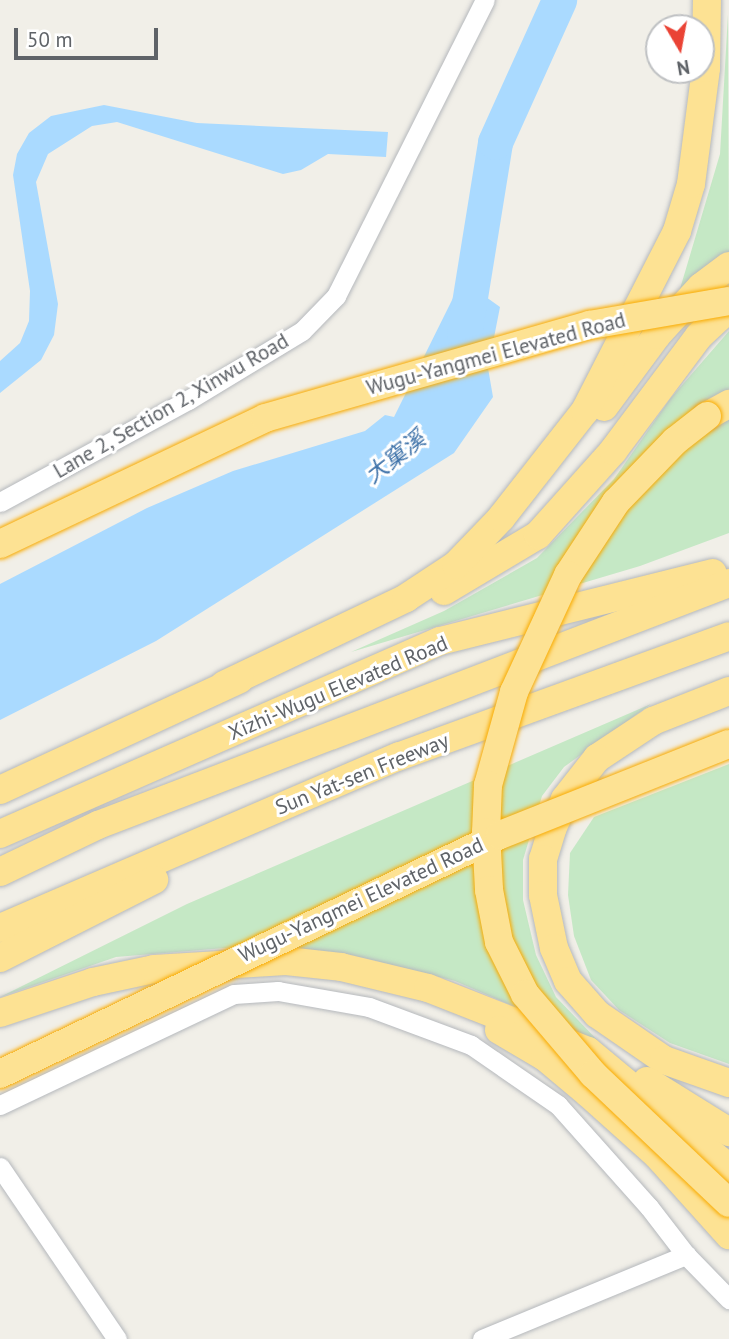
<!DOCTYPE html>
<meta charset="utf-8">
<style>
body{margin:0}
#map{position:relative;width:729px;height:1339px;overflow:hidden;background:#f1efe8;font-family:"PT Sans","Noto Sans TC",sans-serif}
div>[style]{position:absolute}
.green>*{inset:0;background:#c5e8c5}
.water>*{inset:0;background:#aadaff}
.river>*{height:35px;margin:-17.5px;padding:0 17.5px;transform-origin:17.5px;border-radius:17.5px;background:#aadaff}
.roads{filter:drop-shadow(0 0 2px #b5b8bc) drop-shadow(0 0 2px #b5b8bc)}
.minor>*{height:19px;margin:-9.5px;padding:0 9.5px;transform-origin:9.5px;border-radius:9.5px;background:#fff}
.highway>*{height:28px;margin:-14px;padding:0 14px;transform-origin:14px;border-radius:14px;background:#fde293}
.bridges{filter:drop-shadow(0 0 2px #f9ab00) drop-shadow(0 0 2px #f9ab00)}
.highway-bridge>*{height:28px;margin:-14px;padding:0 14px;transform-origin:14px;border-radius:14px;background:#fde293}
span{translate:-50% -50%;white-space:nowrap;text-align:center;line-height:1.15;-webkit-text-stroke:6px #fff;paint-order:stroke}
.street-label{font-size:21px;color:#5f6368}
.water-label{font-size:23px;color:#4174aa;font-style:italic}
.north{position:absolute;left:645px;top:14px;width:70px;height:70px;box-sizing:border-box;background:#fff;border:2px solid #bfc1c3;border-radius:50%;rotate:170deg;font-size:19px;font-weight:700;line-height:28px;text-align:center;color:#5f6368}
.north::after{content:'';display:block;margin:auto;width:24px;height:32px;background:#ea4335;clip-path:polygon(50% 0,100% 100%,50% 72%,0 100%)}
.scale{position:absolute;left:14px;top:28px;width:144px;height:32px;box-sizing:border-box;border:4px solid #5f6368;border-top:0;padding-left:9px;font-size:21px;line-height:24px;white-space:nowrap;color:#5f6368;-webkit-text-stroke:5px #fff;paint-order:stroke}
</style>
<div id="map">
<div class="green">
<i style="clip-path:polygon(728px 14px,729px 257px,677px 299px,720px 154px)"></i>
<i style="clip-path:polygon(729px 331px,729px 533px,640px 566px,351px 652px,444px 611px,537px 558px,614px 479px,670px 399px)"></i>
<i style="clip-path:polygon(651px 704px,564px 767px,542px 796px,523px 860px,523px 900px,536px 955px,556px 997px,601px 1044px,455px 981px,364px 958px,237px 947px,116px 957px,0 997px,187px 904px)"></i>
<i style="clip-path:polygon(729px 764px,729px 1064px,670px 1043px,619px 1010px,591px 980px,574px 936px,568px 895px,570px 853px,594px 817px)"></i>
</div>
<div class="water">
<i style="clip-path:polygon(104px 105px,197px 123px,388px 132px,386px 157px,328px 154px,301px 170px,283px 174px,117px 122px,92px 126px,48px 154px,36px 182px,58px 304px,54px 335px,41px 360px,0 393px,0 361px,20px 343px,29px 321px,30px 291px,13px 175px,17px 154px,29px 133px,51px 116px)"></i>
<i style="clip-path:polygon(472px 287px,500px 307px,488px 368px,493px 397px,454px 453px,156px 641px,0 720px,0 584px,147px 508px,233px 471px,365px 431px,385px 415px,394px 417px,454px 296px)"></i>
</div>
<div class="river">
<i style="left:464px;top:334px;width:194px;rotate:-80.8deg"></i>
<i style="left:495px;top:142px;width:156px;rotate:-65.7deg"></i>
</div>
<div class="roads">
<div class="minor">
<i style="left:0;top:502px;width:214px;rotate:-28.5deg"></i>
<i style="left:188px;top:400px;width:133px;rotate:-31.2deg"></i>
<i style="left:302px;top:331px;width:49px;rotate:-45.8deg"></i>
<i style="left:336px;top:296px;width:331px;rotate:-63.3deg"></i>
<i style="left:0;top:1105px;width:259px;rotate:-25.4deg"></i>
<i style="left:234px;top:994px;width:44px;rotate:-3.9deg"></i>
<i style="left:278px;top:991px;width:92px;rotate:10deg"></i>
<i style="left:369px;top:1007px;width:109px;rotate:20.4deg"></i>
<i style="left:471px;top:1045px;width:106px;rotate:34.6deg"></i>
<i style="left:558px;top:1105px;width:137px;rotate:48.3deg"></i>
<i style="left:649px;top:1207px;width:61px;rotate:52.4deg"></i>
<i style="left:686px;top:1255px;width:62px;rotate:45.7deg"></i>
<i style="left:0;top:1167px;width:208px;rotate:55.8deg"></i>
<i style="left:482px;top:1339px;width:221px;rotate:-22.4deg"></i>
</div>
<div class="highway">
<i style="left:604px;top:407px;width:89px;rotate:-53.6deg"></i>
<i style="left:657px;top:335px;width:65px;rotate:-47.5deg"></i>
<i style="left:701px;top:287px;width:35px;rotate:-37deg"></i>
<i style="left:707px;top:416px;width:25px;rotate:-29deg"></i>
<i style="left:444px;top:591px;width:109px;rotate:-30.8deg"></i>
<i style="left:538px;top:535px;width:113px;rotate:-48.2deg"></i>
<i style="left:613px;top:451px;width:144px;rotate:-53.2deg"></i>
<i style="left:699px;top:336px;width:41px;rotate:-43deg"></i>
<i style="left:224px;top:685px;width:202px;rotate:-25.5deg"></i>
<i style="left:406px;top:598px;width:60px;rotate:-33.4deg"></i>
<i style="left:456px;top:565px;width:65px;rotate:-46.2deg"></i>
<i style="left:501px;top:518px;width:136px;rotate:-51.9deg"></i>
<i style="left:585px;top:411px;width:202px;rotate:-62.9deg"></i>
<i style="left:677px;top:231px;width:49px;rotate:-73.4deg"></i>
<i style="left:691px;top:184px;width:117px;rotate:-82.6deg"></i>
<i style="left:706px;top:68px;width:68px;rotate:-89.2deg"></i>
<i style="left:729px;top:691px;width:82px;rotate:158.5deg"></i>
<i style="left:653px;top:721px;width:67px;rotate:146.5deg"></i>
<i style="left:597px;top:758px;width:52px;rotate:128deg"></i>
<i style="left:565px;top:799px;width:34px;rotate:113deg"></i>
<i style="left:552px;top:830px;width:30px;rotate:107deg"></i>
<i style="left:543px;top:859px;width:36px;rotate:90deg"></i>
<i style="left:543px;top:895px;width:54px;rotate:78.3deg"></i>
<i style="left:554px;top:948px;width:36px;rotate:67deg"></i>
<i style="left:568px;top:981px;width:44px;rotate:48.7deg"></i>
<i style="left:597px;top:1014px;width:81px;rotate:34.5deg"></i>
<i style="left:664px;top:1060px;width:69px;rotate:19.5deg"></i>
<i style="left:0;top:790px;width:264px;rotate:-24.8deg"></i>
<i style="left:0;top:834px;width:480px;rotate:-23.7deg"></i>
<i style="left:440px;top:641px;width:281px;rotate:-14deg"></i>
<i style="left:0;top:872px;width:109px;rotate:-25.6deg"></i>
<i style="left:98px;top:825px;width:676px;rotate:-20.98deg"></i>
<i style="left:0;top:928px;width:435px;rotate:-23.3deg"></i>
<i style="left:400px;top:756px;width:350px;rotate:-20deg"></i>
<i style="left:0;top:958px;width:173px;rotate:-26.9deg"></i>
<i style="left:0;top:1013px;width:98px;rotate:-18.4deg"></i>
<i style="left:93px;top:982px;width:62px;rotate:-12deg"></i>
<i style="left:154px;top:969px;width:132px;rotate:-3.5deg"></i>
<i style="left:286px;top:961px;width:55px;rotate:6.2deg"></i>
<i style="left:341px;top:967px;width:89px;rotate:13.6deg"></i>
<i style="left:428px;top:988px;width:172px;rotate:21.5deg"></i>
<i style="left:588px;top:1051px;width:183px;rotate:39.7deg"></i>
<i style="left:499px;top:1030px;width:53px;rotate:30.4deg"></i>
<i style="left:545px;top:1057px;width:56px;rotate:39.9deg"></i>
<i style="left:588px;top:1093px;width:93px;rotate:41.9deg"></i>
<i style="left:657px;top:1155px;width:108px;rotate:48deg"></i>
<i style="left:647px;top:1081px;width:97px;rotate:31.9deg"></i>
</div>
</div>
<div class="bridges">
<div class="highway-bridge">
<i style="left:707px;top:416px;width:41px;rotate:142deg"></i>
<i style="left:675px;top:441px;width:85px;rotate:134deg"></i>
<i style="left:616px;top:502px;width:87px;rotate:123.3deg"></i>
<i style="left:568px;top:575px;width:129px;rotate:114.8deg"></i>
<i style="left:514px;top:692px;width:97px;rotate:105.6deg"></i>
<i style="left:488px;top:785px;width:47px;rotate:92.4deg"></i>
<i style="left:486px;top:832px;width:58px;rotate:87deg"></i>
<i style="left:489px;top:890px;width:53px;rotate:79.1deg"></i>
<i style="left:499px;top:942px;width:58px;rotate:63.4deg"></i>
<i style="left:525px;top:994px;width:105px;rotate:49.6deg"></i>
<i style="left:593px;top:1074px;width:187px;rotate:43.5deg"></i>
<i style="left:0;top:544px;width:293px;rotate:-25.4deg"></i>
<i style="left:265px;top:418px;width:338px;rotate:-16deg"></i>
<i style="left:590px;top:325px;width:141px;rotate:-9.8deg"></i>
<i style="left:0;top:1074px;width:554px;rotate:-25.55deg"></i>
<i style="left:500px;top:835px;width:246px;rotate:-21.7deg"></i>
</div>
</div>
<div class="street-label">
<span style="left:496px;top:354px;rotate:-15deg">Wugu-Yangmei Elevated Road</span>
<span style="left:171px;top:406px;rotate:-30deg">Lane 2, Section 2, Xinwu Road</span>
<span style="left:338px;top:688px;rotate:-23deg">Xizhi-Wugu Elevated Road</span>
<span style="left:362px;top:774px;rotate:-22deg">Sun Yat-sen Freeway</span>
<span style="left:361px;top:900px;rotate:-25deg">Wugu-Yangmei Elevated Road</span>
</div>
<div class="water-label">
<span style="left:395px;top:457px;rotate:-38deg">大窠溪</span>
</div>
<div class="north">N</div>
<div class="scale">50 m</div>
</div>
